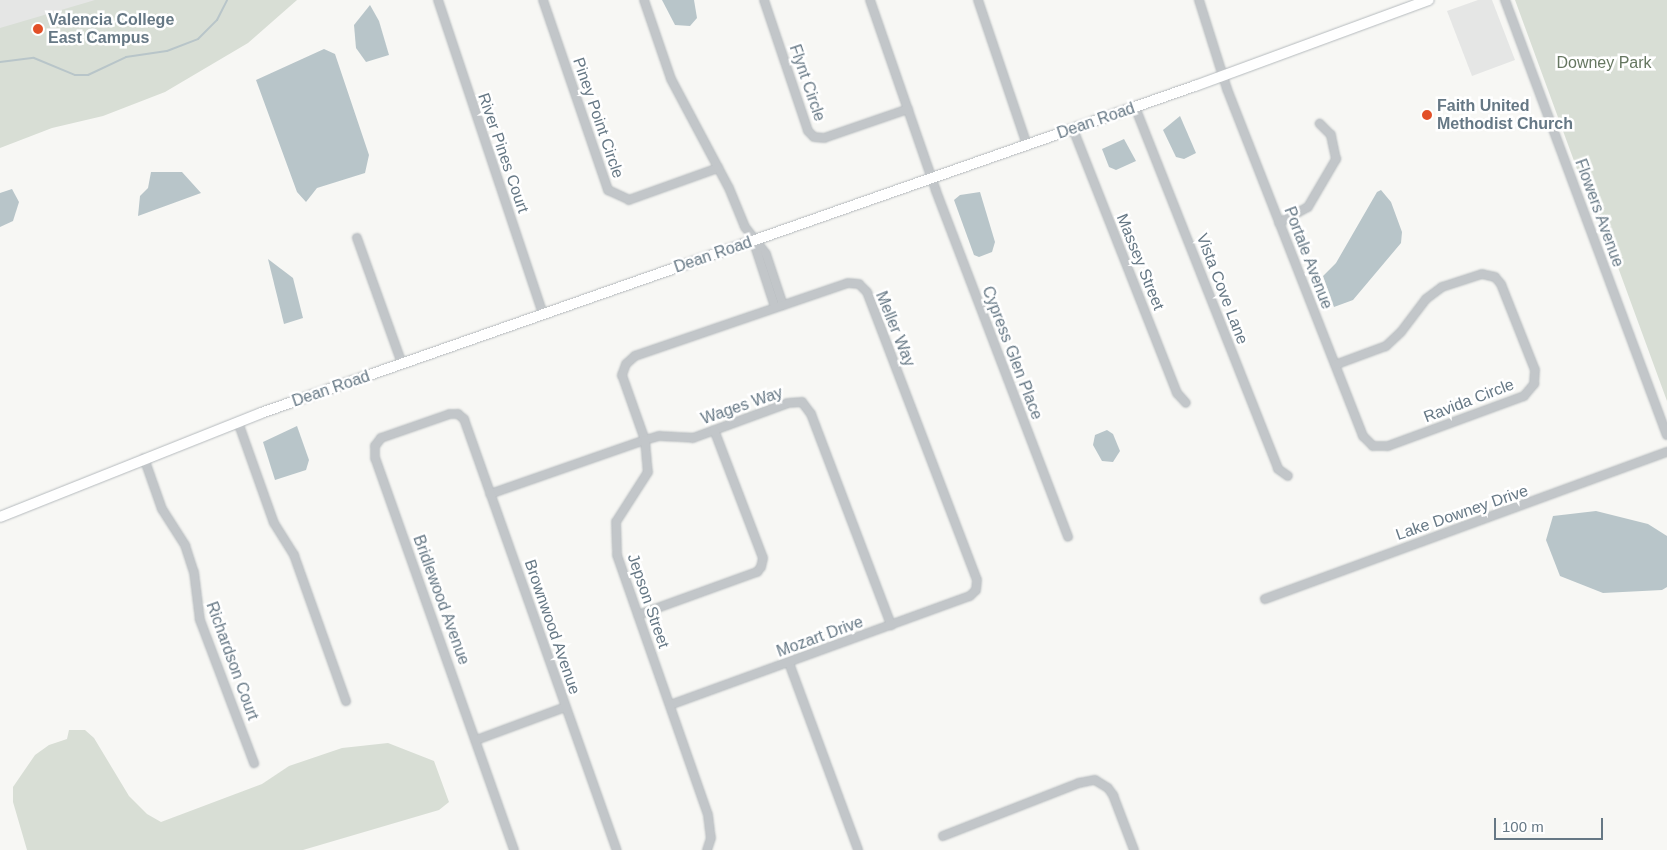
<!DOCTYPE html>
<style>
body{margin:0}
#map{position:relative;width:1667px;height:850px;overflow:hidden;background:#f7f7f4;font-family:Arial,sans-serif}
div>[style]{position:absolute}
.built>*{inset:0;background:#e5e6e5}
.green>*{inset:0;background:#d8ded5}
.water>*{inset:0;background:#b8c5c9}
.stream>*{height:2px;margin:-1px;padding:0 1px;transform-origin:1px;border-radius:1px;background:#b8c5c9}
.roads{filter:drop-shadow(0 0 1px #b5babd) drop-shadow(0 0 1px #b5babd)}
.minor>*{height:8px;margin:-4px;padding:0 4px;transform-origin:4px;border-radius:4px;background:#c2c6c9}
.major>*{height:10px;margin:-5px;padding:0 5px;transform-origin:5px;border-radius:5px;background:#fff}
.dots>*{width:14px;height:14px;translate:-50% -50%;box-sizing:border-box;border:2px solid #fff;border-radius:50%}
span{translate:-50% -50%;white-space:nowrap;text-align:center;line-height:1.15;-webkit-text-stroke:5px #fff;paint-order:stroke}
.poi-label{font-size:16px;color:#667885;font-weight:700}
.left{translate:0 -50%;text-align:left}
.park-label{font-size:16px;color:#667761}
.street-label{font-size:16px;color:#667885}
.scale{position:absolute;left:1494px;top:818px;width:109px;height:22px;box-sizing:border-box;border:2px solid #667885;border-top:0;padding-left:6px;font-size:15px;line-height:18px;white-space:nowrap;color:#667885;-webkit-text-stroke:4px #fff;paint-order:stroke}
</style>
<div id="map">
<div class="built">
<i style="clip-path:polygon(0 0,154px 0,0 57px)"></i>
<i style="clip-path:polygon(1478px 0,1492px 0,1515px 60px,1472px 76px,1447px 11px)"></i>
</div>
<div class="green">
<i style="clip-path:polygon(95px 0,297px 0,248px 43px,165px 92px,103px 116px,52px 128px,0 148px,0 28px)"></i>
<i style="clip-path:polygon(1515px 0,1667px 0,1667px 401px,1608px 240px,1592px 210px)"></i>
<i style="clip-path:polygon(69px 730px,85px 730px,94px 738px,129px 796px,147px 814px,161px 822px,262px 784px,289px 766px,342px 748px,388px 743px,434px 761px,449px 802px,439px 810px,303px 850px,27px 850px,13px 802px,13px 787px,35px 755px,49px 745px,67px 739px)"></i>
</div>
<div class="water">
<i style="clip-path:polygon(662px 0,694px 0,697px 18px,690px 26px,675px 25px)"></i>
<i style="clip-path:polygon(370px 5px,379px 21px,389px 55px,366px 62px,356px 48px,354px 25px)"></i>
<i style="clip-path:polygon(324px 49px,335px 54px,369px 155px,365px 173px,317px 188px,306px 202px,297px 192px,256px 80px)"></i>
<i style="clip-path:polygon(1180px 116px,1196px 153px,1184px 159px,1176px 157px,1163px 130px)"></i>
<i style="clip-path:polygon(1124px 139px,1136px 161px,1116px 170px,1109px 167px,1102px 149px)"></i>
<i style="clip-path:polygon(151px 172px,182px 172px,201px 193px,138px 216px,140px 196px,148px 188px)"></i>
<i style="clip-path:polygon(12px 189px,19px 202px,13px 221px,0 227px,0 193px)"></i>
<i style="clip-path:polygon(1381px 190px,1391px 202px,1402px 232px,1401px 243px,1353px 300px,1334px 307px,1323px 276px,1336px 263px,1377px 192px)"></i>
<i style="clip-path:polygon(980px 192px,995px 242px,992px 252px,979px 257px,974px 255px,954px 200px,960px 195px)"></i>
<i style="clip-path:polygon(268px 259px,293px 278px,303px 318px,284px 324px)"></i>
<i style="clip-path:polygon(297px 426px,309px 460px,306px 470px,275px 480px,263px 442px)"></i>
<i style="clip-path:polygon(1107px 430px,1113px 434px,1120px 451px,1113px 462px,1102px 461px,1093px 445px,1095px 435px)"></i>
<i style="clip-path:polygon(1596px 511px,1648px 524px,1667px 536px,1667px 587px,1662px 590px,1603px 593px,1560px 576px,1546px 540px,1553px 516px)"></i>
</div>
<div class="stream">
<i style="left:0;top:62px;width:34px;rotate:-7deg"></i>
<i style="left:34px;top:58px;width:44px;rotate:22.5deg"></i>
<i style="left:75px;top:75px;width:13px"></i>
<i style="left:88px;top:75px;width:42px;rotate:-25.3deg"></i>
<i style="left:126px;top:57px;width:41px;rotate:-8.3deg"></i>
<i style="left:167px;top:51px;width:33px;rotate:-21deg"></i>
<i style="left:198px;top:39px;width:27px;rotate:-45deg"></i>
<i style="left:217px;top:20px;width:22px;rotate:-63deg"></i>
</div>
<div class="roads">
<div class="minor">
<i style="left:438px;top:0;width:331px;rotate:71.5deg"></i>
<i style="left:543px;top:0;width:201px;rotate:71.1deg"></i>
<i style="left:608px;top:190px;width:23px;rotate:25deg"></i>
<i style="left:629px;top:200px;width:95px;rotate:-19.8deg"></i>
<i style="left:644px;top:0;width:83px;rotate:71.1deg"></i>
<i style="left:671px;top:79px;width:123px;rotate:62deg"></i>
<i style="left:729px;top:188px;width:42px;rotate:67.7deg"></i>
<i style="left:745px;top:227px;width:34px;rotate:52deg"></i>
<i style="left:766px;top:254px;width:54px;rotate:71.6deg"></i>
<i style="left:764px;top:0;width:138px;rotate:71.4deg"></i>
<i style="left:808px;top:131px;width:8px;rotate:45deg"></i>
<i style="left:814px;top:137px;width:10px;rotate:6deg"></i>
<i style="left:824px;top:138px;width:89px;rotate:-19deg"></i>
<i style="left:870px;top:0;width:202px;rotate:70.9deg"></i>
<i style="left:936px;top:191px;width:370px;rotate:69.1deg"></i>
<i style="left:978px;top:0;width:153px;rotate:71.3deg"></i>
<i style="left:1199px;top:0;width:93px;rotate:72.5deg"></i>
<i style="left:1227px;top:89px;width:373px;rotate:68.6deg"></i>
<i style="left:1363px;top:436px;width:14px;rotate:45deg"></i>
<i style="left:1373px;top:446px;width:15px"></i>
<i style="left:1388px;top:446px;width:145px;rotate:-20.2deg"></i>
<i style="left:1524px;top:396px;width:16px;rotate:-50deg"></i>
<i style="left:1534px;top:384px;width:14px;rotate:-86deg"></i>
<i style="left:1535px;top:370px;width:92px;rotate:-111.6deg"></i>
<i style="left:1501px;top:284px;width:9px;rotate:-131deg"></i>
<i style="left:1495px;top:277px;width:13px;rotate:-167deg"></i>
<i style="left:1482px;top:274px;width:42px;rotate:162deg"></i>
<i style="left:1442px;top:287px;width:20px;rotate:143deg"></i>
<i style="left:1426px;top:299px;width:41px;rotate:127.1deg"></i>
<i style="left:1401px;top:332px;width:21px;rotate:137deg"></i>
<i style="left:1386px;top:346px;width:54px;rotate:159.6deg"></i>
<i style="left:1505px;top:0;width:464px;rotate:69.6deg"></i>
<i style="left:1135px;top:107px;width:389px;rotate:68.4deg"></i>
<i style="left:1278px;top:469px;width:12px;rotate:35deg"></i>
<i style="left:1073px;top:129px;width:284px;rotate:68.5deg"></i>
<i style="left:1177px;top:393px;width:13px;rotate:48deg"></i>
<i style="left:1279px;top:223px;width:33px;rotate:-29deg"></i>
<i style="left:1308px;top:207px;width:56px;rotate:-59.7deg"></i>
<i style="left:1336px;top:159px;width:25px;rotate:-102deg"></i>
<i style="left:1331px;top:135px;width:16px;rotate:-135deg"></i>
<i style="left:357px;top:238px;width:134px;rotate:70.3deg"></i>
<i style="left:754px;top:243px;width:67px;rotate:71.8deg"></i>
<i style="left:238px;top:422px;width:107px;rotate:70.4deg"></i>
<i style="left:274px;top:523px;width:38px;rotate:58deg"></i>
<i style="left:294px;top:555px;width:155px;rotate:70.4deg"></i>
<i style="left:144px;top:458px;width:54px;rotate:70.6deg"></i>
<i style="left:162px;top:509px;width:43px;rotate:57.4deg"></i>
<i style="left:185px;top:545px;width:28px;rotate:72deg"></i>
<i style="left:194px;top:572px;width:48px;rotate:82.9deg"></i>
<i style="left:200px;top:620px;width:153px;rotate:69.3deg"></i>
<i style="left:490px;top:494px;width:164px;rotate:-19.2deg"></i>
<i style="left:645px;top:440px;width:15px;rotate:-16deg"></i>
<i style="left:659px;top:436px;width:34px;rotate:3deg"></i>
<i style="left:693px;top:438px;width:101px;rotate:-20.2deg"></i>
<i style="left:788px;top:403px;width:14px;rotate:-4deg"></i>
<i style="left:802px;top:402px;width:15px;rotate:53deg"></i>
<i style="left:811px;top:414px;width:226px;rotate:69.2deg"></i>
<i style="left:1265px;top:599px;width:428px;rotate:-20.1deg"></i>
<i style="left:638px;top:615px;width:127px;rotate:-19.9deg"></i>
<i style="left:757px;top:572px;width:6px;rotate:-51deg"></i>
<i style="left:761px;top:567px;width:9px;rotate:-77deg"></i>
<i style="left:763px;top:558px;width:137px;rotate:-110.9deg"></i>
<i style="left:789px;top:663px;width:199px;rotate:69.7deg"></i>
<i style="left:670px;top:705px;width:319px;rotate:-20deg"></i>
<i style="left:970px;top:596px;width:8px;rotate:-45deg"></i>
<i style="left:976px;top:590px;width:10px;rotate:-84deg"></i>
<i style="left:977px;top:580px;width:308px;rotate:-110.9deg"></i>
<i style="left:867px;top:292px;width:11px;rotate:-135deg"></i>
<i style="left:859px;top:284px;width:11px;rotate:-175deg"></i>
<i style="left:848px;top:283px;width:225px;rotate:161.1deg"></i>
<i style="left:635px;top:356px;width:12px;rotate:138deg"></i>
<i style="left:626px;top:364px;width:12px;rotate:110deg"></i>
<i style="left:622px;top:375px;width:69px;rotate:70.5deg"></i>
<i style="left:645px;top:440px;width:32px;rotate:85deg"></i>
<i style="left:648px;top:472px;width:59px;rotate:122.6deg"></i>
<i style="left:616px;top:522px;width:33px;rotate:88deg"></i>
<i style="left:617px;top:555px;width:275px;rotate:70.7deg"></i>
<i style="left:708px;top:815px;width:23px;rotate:83deg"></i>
<i style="left:711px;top:838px;width:13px;rotate:108deg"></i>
<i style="left:476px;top:740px;width:95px;rotate:-20.3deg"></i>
<i style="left:943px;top:836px;width:146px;rotate:-21.3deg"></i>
<i style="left:1079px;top:783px;width:16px;rotate:-11deg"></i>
<i style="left:1095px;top:780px;width:15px;rotate:32deg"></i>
<i style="left:1108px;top:788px;width:9px;rotate:54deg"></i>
<i style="left:1113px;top:795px;width:59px;rotate:69.1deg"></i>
<i style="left:514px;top:850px;width:416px;rotate:-109.5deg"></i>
<i style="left:375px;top:458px;width:12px;rotate:-90deg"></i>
<i style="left:375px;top:446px;width:10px;rotate:-53deg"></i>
<i style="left:381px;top:438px;width:73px;rotate:-19.2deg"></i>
<i style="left:450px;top:414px;width:8px"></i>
<i style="left:458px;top:414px;width:8px;rotate:40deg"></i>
<i style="left:464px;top:419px;width:457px;rotate:70.5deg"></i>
</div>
<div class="major">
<i style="left:0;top:517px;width:281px;rotate:-21.7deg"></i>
<i style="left:261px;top:413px;width:990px;rotate:-19.3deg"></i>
<i style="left:1195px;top:86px;width:249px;rotate:-20.2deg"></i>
</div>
</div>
<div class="dots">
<i style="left:38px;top:29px;background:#e25028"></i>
<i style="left:1427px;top:115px;background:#e25028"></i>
</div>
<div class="poi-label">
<span class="left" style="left:48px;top:29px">Valencia College<br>East Campus</span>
<span class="left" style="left:1437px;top:115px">Faith United<br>Methodist Church</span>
</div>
<div class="park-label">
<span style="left:1604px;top:63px">Downey Park</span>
</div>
<div class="street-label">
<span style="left:807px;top:83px;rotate:71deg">Flynt Circle</span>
<span style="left:598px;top:118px;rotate:71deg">Piney Point Circle</span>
<span style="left:1096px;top:121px;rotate:-19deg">Dean Road</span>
<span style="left:503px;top:153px;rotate:71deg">River Pines Court</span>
<span style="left:1599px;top:213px;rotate:70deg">Flowers Avenue</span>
<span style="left:713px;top:255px;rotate:-19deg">Dean Road</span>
<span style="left:1308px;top:258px;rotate:69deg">Portale Avenue</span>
<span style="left:1140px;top:262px;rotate:68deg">Massey Street</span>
<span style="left:1222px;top:289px;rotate:69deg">Vista Cove Lane</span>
<span style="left:895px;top:329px;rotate:68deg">Meller Way</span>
<span style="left:1012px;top:353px;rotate:69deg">Cypress Glen Place</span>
<span style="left:331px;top:389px;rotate:-19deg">Dean Road</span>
<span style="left:1469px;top:401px;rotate:-21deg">Ravida Circle</span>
<span style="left:742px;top:406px;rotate:-19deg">Wages Way</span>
<span style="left:1462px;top:513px;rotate:-19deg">Lake Downey Drive</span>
<span style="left:441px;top:600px;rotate:70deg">Bridlewood Avenue</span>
<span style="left:648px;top:601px;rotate:71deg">Jepson Street</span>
<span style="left:552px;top:627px;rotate:71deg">Brownwood Avenue</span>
<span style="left:820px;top:637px;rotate:-20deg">Mozart Drive</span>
<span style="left:232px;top:661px;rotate:70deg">Richardson Court</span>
</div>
<div class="scale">100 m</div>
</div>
